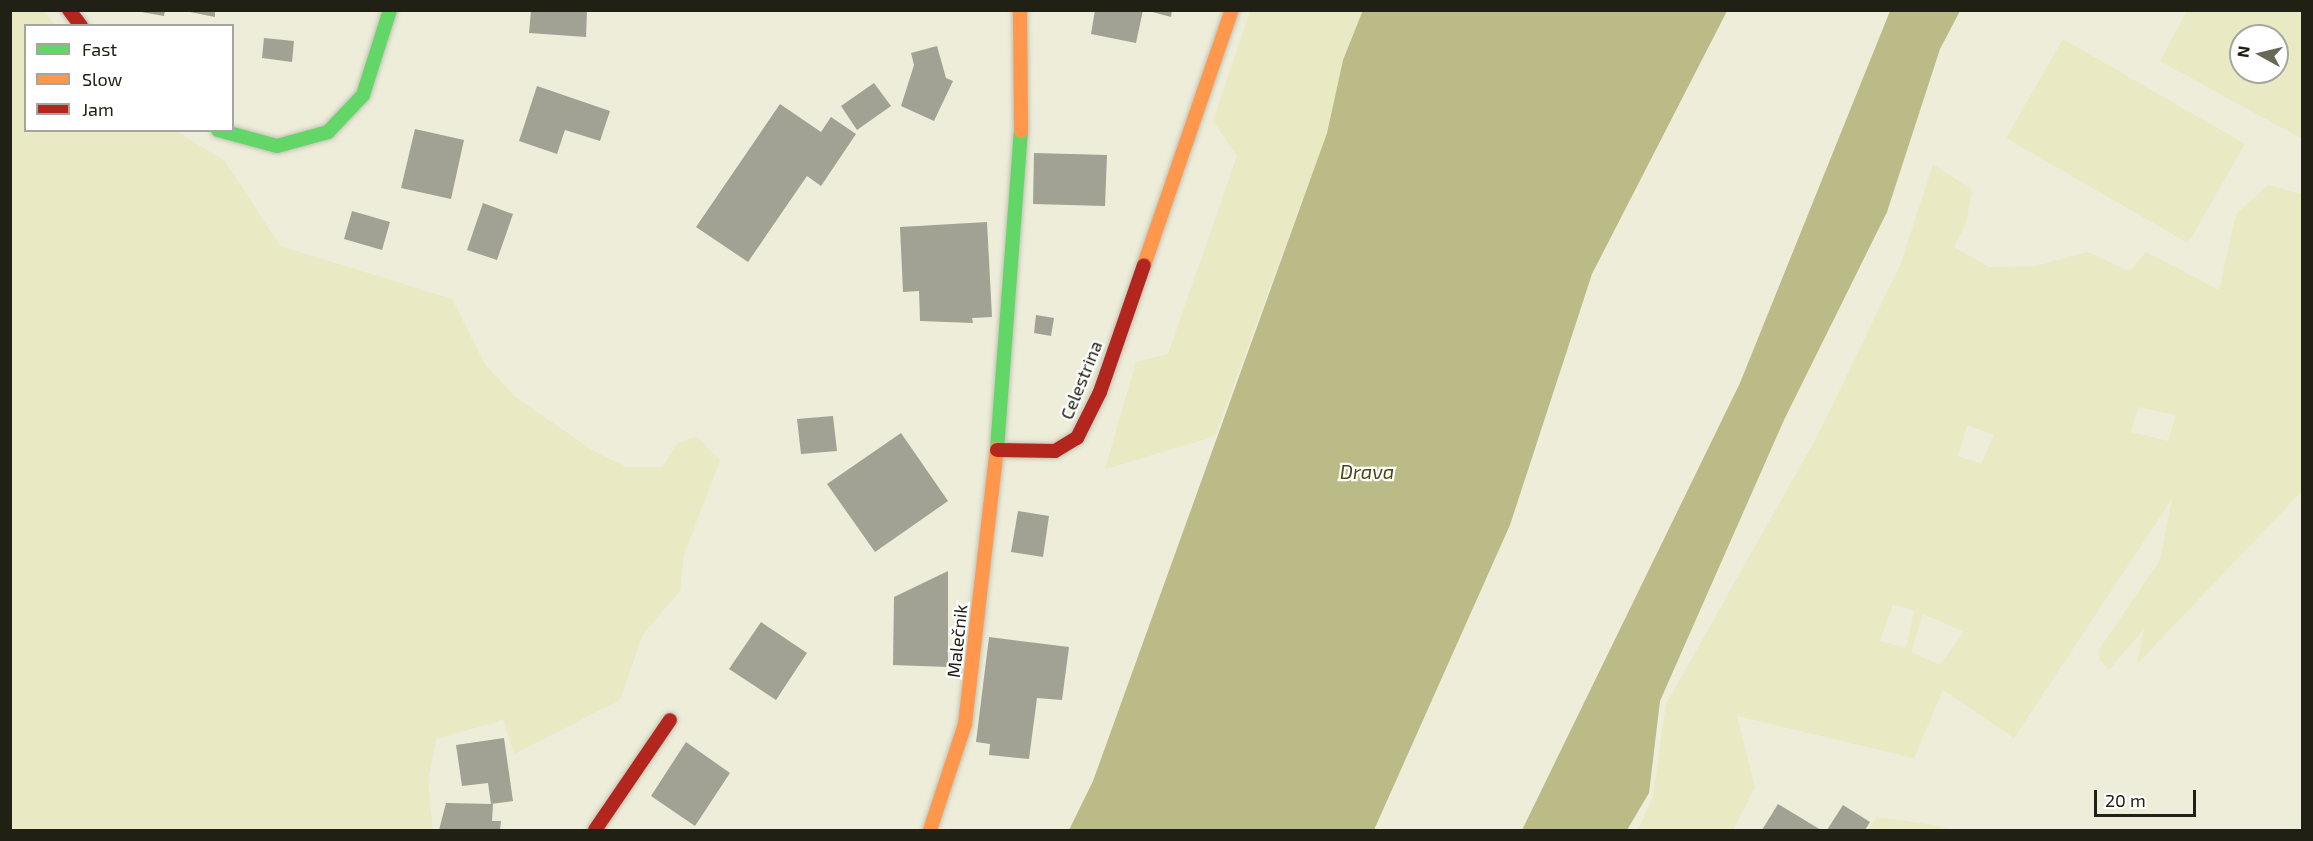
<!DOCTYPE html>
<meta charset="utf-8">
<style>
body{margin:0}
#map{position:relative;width:2313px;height:841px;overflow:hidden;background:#ededda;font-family:"Exo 2",sans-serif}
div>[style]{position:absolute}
.green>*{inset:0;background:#e9e9c4}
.water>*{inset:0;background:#bbbb87}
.building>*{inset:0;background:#a2a294}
.roads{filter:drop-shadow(0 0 2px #c2c2b3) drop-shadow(0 0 2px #c2c2b3)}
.fast>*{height:14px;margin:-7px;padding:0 7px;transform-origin:7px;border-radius:7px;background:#63d668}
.slow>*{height:14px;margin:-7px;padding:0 7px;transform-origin:7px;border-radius:7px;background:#ff974d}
.jam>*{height:14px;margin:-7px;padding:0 7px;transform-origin:7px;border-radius:7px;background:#b3261e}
span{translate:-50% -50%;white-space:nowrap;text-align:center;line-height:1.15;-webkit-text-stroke:4.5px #fff;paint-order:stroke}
.street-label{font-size:18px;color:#212014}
.water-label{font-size:20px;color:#494815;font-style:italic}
.frame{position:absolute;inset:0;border:12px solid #212014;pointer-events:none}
.legend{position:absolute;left:24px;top:24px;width:210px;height:108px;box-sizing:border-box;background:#fff;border:2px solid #a6a6a1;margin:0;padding:8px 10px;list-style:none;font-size:18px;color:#212014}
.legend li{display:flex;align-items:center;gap:12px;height:30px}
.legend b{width:30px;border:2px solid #a6a6a1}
.north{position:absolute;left:2229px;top:24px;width:60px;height:60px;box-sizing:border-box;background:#fff;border:2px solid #a6a6a1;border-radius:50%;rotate:278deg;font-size:16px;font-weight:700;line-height:24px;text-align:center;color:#212014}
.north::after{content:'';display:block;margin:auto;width:21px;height:27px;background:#686859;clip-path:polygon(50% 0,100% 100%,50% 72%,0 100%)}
.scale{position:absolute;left:2094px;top:790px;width:102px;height:27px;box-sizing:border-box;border:3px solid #212014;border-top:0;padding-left:8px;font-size:18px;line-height:21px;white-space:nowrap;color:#212014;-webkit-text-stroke:4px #fff;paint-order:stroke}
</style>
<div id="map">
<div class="green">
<i style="clip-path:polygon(10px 11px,44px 11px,55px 25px,26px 26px,26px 130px,176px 131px,225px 161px,280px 246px,452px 299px,484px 363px,514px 396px,592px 450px,625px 467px,662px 467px,677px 444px,697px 436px,720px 460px,684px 555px,680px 591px,643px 634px,620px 700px,514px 754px,503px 720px,436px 739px,428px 781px,433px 830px,11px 830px)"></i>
<i style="clip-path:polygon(1250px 11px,1363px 11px,1343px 60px,1327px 133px,1215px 436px,1105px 469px,1136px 362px,1168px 354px,1237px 156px,1213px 121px)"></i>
<i style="clip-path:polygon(evenodd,2187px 11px,2302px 11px,2302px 139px,2160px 61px,2187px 11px,2241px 36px,2277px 36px,2277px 72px,2241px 72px,2241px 36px)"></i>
<i style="clip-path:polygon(2063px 39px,2245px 144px,2188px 243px,2006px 138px)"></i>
<i style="clip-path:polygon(evenodd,1933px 164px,1972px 190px,1966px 223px,1954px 247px,1989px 267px,2035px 266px,2087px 252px,2130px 271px,2146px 252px,2219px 290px,2236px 214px,2268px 185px,2302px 194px,2302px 491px,2137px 664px,2144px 629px,2109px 670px,2099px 659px,2100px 648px,2160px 560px,2172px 499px,2014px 738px,1943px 690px,1914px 758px,1737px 716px,1755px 787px,1733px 830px,1638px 830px,1653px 796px,1666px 704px,1819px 433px,1901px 263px,1933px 164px,2138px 407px,2176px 415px,2168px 441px,2131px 432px,2138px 407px,1933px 164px,1967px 425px,1994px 435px,1981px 464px,1958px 456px,1967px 425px,1933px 164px,1893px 604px,1914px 611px,1906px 648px,1880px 641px,1893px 604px,1933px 164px,1923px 614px,1964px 632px,1940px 665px,1911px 652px,1923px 614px)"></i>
<i style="clip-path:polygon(1877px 817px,1933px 825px,1952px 830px,1868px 830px)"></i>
</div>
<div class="water">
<i style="clip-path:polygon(1363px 10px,1727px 11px,1592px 274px,1510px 525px,1374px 830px,1069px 830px,1093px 781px,1327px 133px,1343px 60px)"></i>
<i style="clip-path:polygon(1890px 11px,1960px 11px,1940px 49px,1887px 212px,1784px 420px,1660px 701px,1649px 793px,1627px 830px,1522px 830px,1740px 383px)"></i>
</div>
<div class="building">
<i style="clip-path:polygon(130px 10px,165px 10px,164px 16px)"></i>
<i style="clip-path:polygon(180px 10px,215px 10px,215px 17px)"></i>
<i style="clip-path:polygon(531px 10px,587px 10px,586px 37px,529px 33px)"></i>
<i style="clip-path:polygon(1095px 10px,1143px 10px,1136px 43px,1091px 34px)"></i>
<i style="clip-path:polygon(1145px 10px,1172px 10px,1171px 17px)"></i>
<i style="clip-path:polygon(264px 38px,294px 41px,292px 62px,262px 58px)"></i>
<i style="clip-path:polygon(937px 46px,946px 78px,953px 81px,934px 121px,901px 106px,914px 65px,911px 53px)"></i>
<i style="clip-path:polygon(874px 83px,891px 106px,857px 130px,841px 106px)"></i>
<i style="clip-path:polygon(537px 86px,610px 111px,600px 141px,565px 130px,557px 154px,519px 141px)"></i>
<i style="clip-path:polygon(780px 104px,821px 132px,831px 117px,856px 134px,821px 186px,807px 176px,748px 262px,696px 227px)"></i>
<i style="clip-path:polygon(415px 129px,464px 140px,451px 199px,401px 188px)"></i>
<i style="clip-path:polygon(1034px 153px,1107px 155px,1105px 206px,1033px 204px)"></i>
<i style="clip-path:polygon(483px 203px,513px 214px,497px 260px,467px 250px)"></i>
<i style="clip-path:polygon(352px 211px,390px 222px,382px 250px,344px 239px)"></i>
<i style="clip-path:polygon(987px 222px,992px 317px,972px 318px,973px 323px,920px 321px,919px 291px,903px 292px,900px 227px)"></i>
<i style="clip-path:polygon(1036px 315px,1054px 318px,1051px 336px,1034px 333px)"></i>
<i style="clip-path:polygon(833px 416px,837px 451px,801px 454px,797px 419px)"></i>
<i style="clip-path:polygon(901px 433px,948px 501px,875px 552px,827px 484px)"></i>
<i style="clip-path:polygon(1018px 511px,1049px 516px,1043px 557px,1011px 552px)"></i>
<i style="clip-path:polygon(948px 571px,948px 667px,893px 665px,894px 597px)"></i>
<i style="clip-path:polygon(761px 622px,807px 653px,776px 700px,729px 669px)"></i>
<i style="clip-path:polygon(989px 637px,1069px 647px,1062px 700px,1037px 698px,1029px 759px,989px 755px,990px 744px,976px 742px)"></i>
<i style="clip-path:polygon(504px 738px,513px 801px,491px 804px,488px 783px,462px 786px,456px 745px)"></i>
<i style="clip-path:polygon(686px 742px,730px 773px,695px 826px,651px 796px)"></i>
<i style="clip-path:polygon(446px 803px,493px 804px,492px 821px,501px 821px,500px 830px,439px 830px)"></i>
<i style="clip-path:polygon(1778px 804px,1821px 830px,1762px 830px)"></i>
<i style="clip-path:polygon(1843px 805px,1870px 822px,1865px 830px,1827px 830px)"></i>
</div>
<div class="roads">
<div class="fast">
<i style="left:218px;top:130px;width:61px;rotate:15.2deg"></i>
<i style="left:277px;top:146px;width:53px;rotate:-15.4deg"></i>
<i style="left:328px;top:132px;width:51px;rotate:-46.6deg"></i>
<i style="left:363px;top:95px;width:89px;rotate:-72.4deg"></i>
<i style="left:997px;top:449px;width:319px;rotate:-85.7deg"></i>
</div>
<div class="slow">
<i style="left:1020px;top:10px;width:121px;rotate:89.5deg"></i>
<i style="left:1144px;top:265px;width:270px;rotate:-71deg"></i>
<i style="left:930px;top:830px;width:112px;rotate:-71.7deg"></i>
<i style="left:965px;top:724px;width:277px;rotate:-83.4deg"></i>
</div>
<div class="jam">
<i style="left:69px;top:10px;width:20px;rotate:53deg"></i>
<i style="left:997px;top:450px;width:58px;rotate:1deg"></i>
<i style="left:1055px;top:451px;width:26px;rotate:-31deg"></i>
<i style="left:1077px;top:438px;width:51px;rotate:-63.4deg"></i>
<i style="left:1100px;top:392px;width:134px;rotate:-70.9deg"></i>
<i style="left:595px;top:830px;width:133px;rotate:-55.7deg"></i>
</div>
</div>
<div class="street-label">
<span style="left:1081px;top:380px;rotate:-68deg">Celestrina</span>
<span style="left:957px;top:641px;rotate:-84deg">Malečnik</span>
</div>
<div class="water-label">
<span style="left:1367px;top:471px">Drava</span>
</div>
<div class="frame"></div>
<ul class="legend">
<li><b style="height:8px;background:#63d668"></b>Fast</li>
<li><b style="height:8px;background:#ff974d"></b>Slow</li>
<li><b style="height:8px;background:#b3261e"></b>Jam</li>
</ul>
<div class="north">N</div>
<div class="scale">20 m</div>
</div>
